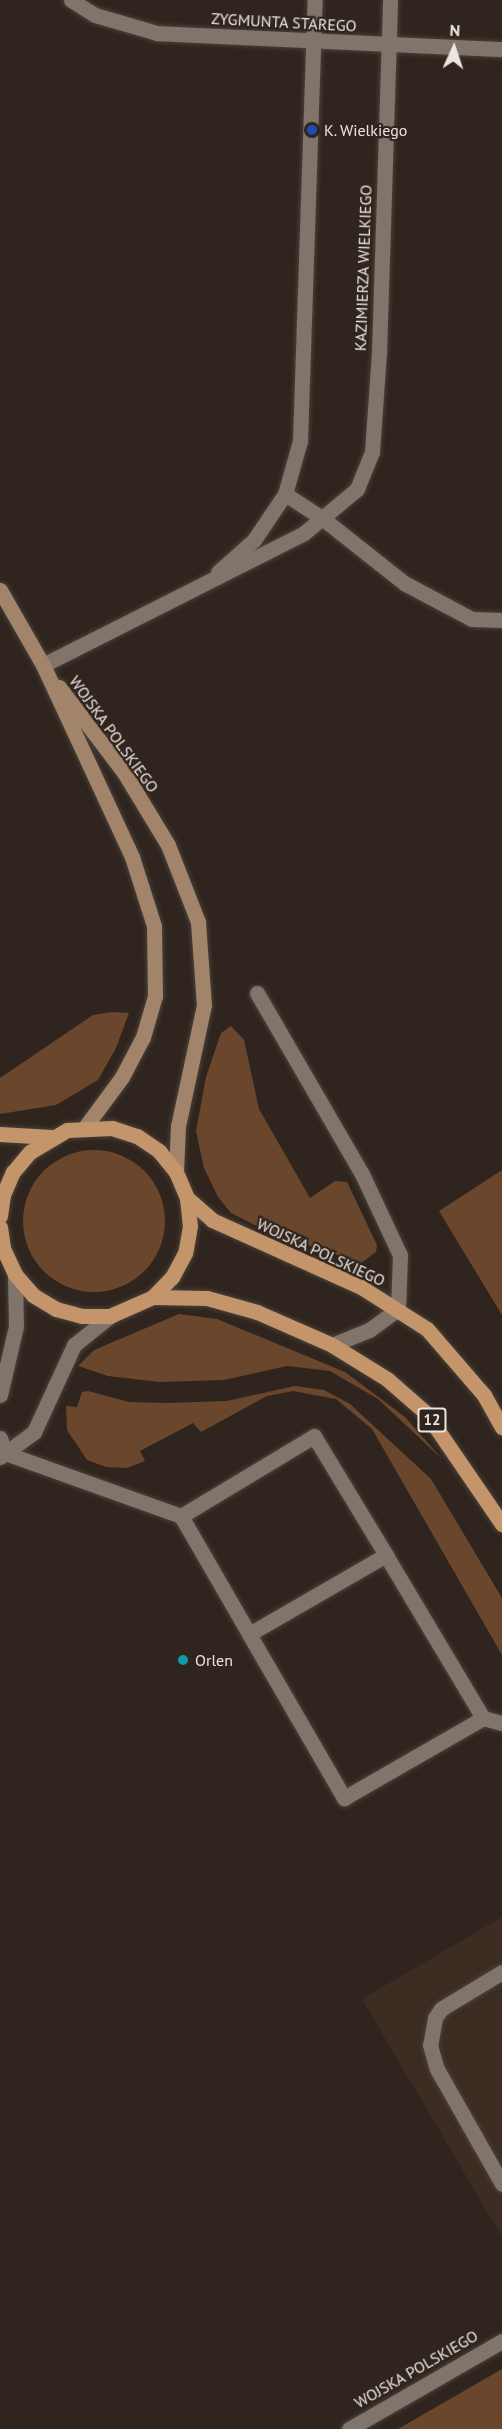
<!DOCTYPE html>
<style>
body{margin:0}
#map{position:relative;width:502px;height:2429px;overflow:hidden;background:#2f251e;font-family:"PT Sans",sans-serif}
div>[style]{position:absolute}
.built>*{inset:0;background:#3c2c21}
.green>*{inset:0;background:#6a462c}
.round{border-radius:50%}
.roads{filter:drop-shadow(0 0 2px #4a413b) drop-shadow(0 0 2px #4a413b)}
.service>*{height:15px;margin:-7.5px;padding:0 7.5px;transform-origin:7.5px;border-radius:7.5px;background:#80746b}
.minor>*{height:15px;margin:-7.5px;padding:0 7.5px;transform-origin:7.5px;border-radius:7.5px;background:#80746b}
.secondary>*{height:15px;margin:-7.5px;padding:0 7.5px;transform-origin:7.5px;border-radius:7.5px;background:#a2846a}
.primary>*{height:15px;margin:-7.5px;padding:0 7.5px;transform-origin:7.5px;border-radius:7.5px;background:#c4946a}
.dots>*{width:16px;height:16px;translate:-50% -50%;box-sizing:border-box;border:3px solid #2f251e;border-radius:50%}
span{translate:-50% -50%;white-space:nowrap;text-align:center;line-height:1.15;-webkit-text-stroke:4.5px #2f251e;paint-order:stroke}
.shield-label span{padding:2px 4px;background:#2f251e;border:2px solid;border-radius:4px;-webkit-text-stroke-width:0}
.shield-label{font-size:15px;color:#ece4df;font-weight:700}
.street-label{font-size:16px;color:#ece4df}
.poi-label{font-size:16px;color:#ece4df}
.left{translate:0 -50%;text-align:left}
.north{position:absolute;left:424px;top:18px;width:60px;height:60px;-webkit-text-stroke:4px #2f251e;paint-order:stroke;rotate:3deg;font-size:16px;font-weight:700;line-height:24px;text-align:center;color:#ece4df}
.north::after{content:'';display:block;margin:auto;width:21px;height:27px;background:#ece4df;clip-path:polygon(50% 0,100% 100%,50% 72%,0 100%)}
</style>
<div id="map">
<div class="built">
<i style="clip-path:polygon(502px 1917px,502px 2237px,362px 1999px)"></i>
</div>
<div class="green">
<i style="clip-path:polygon(112px 1012px,129px 1013px,116px 1048px,98px 1080px,56px 1105px,0 1114px,0 1078px,93px 1015px)"></i>
<i style="clip-path:polygon(231px 1026px,244px 1040px,259px 1109px,310px 1198px,335px 1181px,347px 1182px,377px 1245px,376px 1252px,361px 1263px,266px 1231px,231px 1213px,218px 1197px,204px 1168px,196px 1131px,206px 1077px,221px 1033px)"></i>
<i class="round" style="left:23px;top:1150px;width:142px;height:142px"></i>
<i style="clip-path:polygon(502px 1170px,502px 1315px,439px 1211px)"></i>
<i style="clip-path:polygon(179px 1314px,217px 1319px,345px 1372px,405px 1417px,443px 1460px,378px 1399px,330px 1371px,287px 1366px,224px 1380px,159px 1382px,108px 1376px,78px 1366px,94px 1350px)"></i>
<i style="clip-path:polygon(295px 1386px,324px 1390px,350px 1404px,431px 1479px,502px 1598px,502px 1655px,372px 1429px,336px 1399px,293px 1391px,267px 1396px,201px 1432px,193px 1423px,140px 1451px,145px 1461px,127px 1468px,106px 1467px,87px 1460px,67px 1430px,66px 1406px,77px 1407px,82px 1392px,88px 1391px,129px 1402px,166px 1403px,227px 1401px)"></i>
<i style="clip-path:polygon(502px 2369px,502px 2429px,398px 2429px)"></i>
</div>
<div class="roads">
<div class="service">
<i style="left:257px;top:993px;width:209px;rotate:59.9deg"></i>
<i style="left:362px;top:1174px;width:89px;rotate:64.9deg"></i>
<i style="left:400px;top:1255px;width:54px;rotate:92.1deg"></i>
<i style="left:398px;top:1309px;width:36px;rotate:144deg"></i>
<i style="left:369px;top:1330px;width:40px;rotate:158deg"></i>
<i style="left:0;top:1395px;width:71px;rotate:-76.9deg"></i>
<i style="left:16px;top:1326px;width:52px;rotate:-91.1deg"></i>
<i style="left:0;top:1438px;width:16px;rotate:72deg"></i>
<i style="left:5px;top:1453px;width:187px;rotate:19.7deg"></i>
<i style="left:181px;top:1516px;width:136px;rotate:60deg"></i>
<i style="left:249px;top:1634px;width:190px;rotate:59.9deg"></i>
<i style="left:344px;top:1798px;width:160px;rotate:-29.9deg"></i>
<i style="left:483px;top:1718px;width:190px;rotate:-120.8deg"></i>
<i style="left:386px;top:1555px;width:158px;rotate:150deg"></i>
<i style="left:0;top:1457px;width:42px;rotate:-36.3deg"></i>
<i style="left:34px;top:1432px;width:96px;rotate:-65.3deg"></i>
<i style="left:74px;top:1345px;width:46px;rotate:-38.9deg"></i>
<i style="left:181px;top:1516px;width:155px;rotate:-31deg"></i>
<i style="left:314px;top:1436px;width:139px;rotate:58.8deg"></i>
<i style="left:483px;top:1718px;width:20px;rotate:15deg"></i>
<i style="left:502px;top:1972px;width:71px;rotate:148.8deg"></i>
<i style="left:441px;top:2009px;width:11px;rotate:124deg"></i>
<i style="left:435px;top:2018px;width:27px;rotate:100deg"></i>
<i style="left:430px;top:2045px;width:25px;rotate:74deg"></i>
<i style="left:437px;top:2069px;width:132px;rotate:60.5deg"></i>
</div>
<div class="minor">
<i style="left:71px;top:0;width:28px;rotate:32deg"></i>
<i style="left:95px;top:15px;width:65px;rotate:16.2deg"></i>
<i style="left:157px;top:33px;width:345px;rotate:2.7deg"></i>
<i style="left:285px;top:494px;width:44px;rotate:33deg"></i>
<i style="left:322px;top:518px;width:105px;rotate:38.4deg"></i>
<i style="left:404px;top:583px;width:77px;rotate:27.9deg"></i>
<i style="left:472px;top:619px;width:30px;rotate:2deg"></i>
<i style="left:218px;top:572px;width:48px;rotate:-41.6deg"></i>
<i style="left:254px;top:540px;width:55px;rotate:-56deg"></i>
<i style="left:285px;top:494px;width:55px;rotate:-74.2deg"></i>
<i style="left:300px;top:441px;width:441px;rotate:-88.1deg"></i>
<i style="left:43px;top:665px;width:292px;rotate:-26.8deg"></i>
<i style="left:304px;top:533px;width:69px;rotate:-39.7deg"></i>
<i style="left:357px;top:489px;width:40px;rotate:-68deg"></i>
<i style="left:372px;top:452px;width:99px;rotate:-86deg"></i>
<i style="left:379px;top:353px;width:353px;rotate:-88.2deg"></i>
<i style="left:349px;top:2429px;width:177px;rotate:-29.9deg"></i>
</div>
<div class="secondary">
<i style="left:0;top:590px;width:86px;rotate:60.2deg"></i>
<i style="left:43px;top:665px;width:212px;rotate:65.1deg"></i>
<i style="left:132px;top:857px;width:72px;rotate:72.3deg"></i>
<i style="left:154px;top:926px;width:70px;rotate:89.2deg"></i>
<i style="left:155px;top:996px;width:43px;rotate:106.3deg"></i>
<i style="left:143px;top:1037px;width:45px;rotate:117.7deg"></i>
<i style="left:122px;top:1077px;width:62px;rotate:126.5deg"></i>
<i style="left:59px;top:687px;width:109px;rotate:52.8deg"></i>
<i style="left:125px;top:774px;width:83px;rotate:58.8deg"></i>
<i style="left:168px;top:845px;width:83px;rotate:68.7deg"></i>
<i style="left:198px;top:922px;width:83px;rotate:85.9deg"></i>
<i style="left:204px;top:1005px;width:124px;rotate:102.1deg"></i>
<i style="left:178px;top:1126px;width:46px;rotate:92.5deg"></i>
</div>
<div class="primary">
<i style="left:0;top:1134px;width:51px;rotate:3.4deg"></i>
<i style="left:187px;top:1198px;width:33px;rotate:41deg"></i>
<i style="left:212px;top:1220px;width:163px;rotate:24.2deg"></i>
<i style="left:361px;top:1287px;width:78px;rotate:32.5deg"></i>
<i style="left:427px;top:1329px;width:87px;rotate:49.2deg"></i>
<i style="left:484px;top:1395px;width:37px;rotate:61deg"></i>
<i style="left:0;top:1216px;width:21px;rotate:-82deg"></i>
<i style="left:3px;top:1195px;width:25px;rotate:-67deg"></i>
<i style="left:13px;top:1172px;width:26px;rotate:-50deg"></i>
<i style="left:30px;top:1152px;width:43px;rotate:-30.7deg"></i>
<i style="left:67px;top:1130px;width:45px;rotate:-2.5deg"></i>
<i style="left:112px;top:1128px;width:26px;rotate:18deg"></i>
<i style="left:137px;top:1136px;width:27px;rotate:34deg"></i>
<i style="left:159px;top:1151px;width:27px;rotate:51deg"></i>
<i style="left:176px;top:1172px;width:28px;rotate:67deg"></i>
<i style="left:187px;top:1198px;width:28px;rotate:84deg"></i>
<i style="left:190px;top:1226px;width:27px;rotate:100deg"></i>
<i style="left:185px;top:1253px;width:27px;rotate:118deg"></i>
<i style="left:172px;top:1277px;width:28px;rotate:134deg"></i>
<i style="left:153px;top:1297px;width:47px;rotate:156.2deg"></i>
<i style="left:110px;top:1316px;width:28px;rotate:180deg"></i>
<i style="left:82px;top:1316px;width:27px;rotate:-165deg"></i>
<i style="left:56px;top:1309px;width:27px;rotate:-149deg"></i>
<i style="left:33px;top:1295px;width:28px;rotate:-131deg"></i>
<i style="left:15px;top:1274px;width:29px;rotate:-115deg"></i>
<i style="left:3px;top:1248px;width:21px;rotate:-98deg"></i>
<i style="left:153px;top:1297px;width:54px;rotate:1.1deg"></i>
<i style="left:207px;top:1298px;width:52px;rotate:15.6deg"></i>
<i style="left:257px;top:1312px;width:82px;rotate:23.7deg"></i>
<i style="left:332px;top:1345px;width:65px;rotate:31.7deg"></i>
<i style="left:387px;top:1379px;width:52px;rotate:41.1deg"></i>
<i style="left:426px;top:1413px;width:135px;rotate:55.6deg"></i>
</div>
</div>
<div class="dots">
<i style="left:312px;top:130px;background:#1a4fb4"></i>
<i style="left:183px;top:1660px;background:#0f9aa8"></i>
</div>
<div class="shield-label">
<span style="left:432px;top:1420px">12</span>
</div>
<div class="street-label">
<span style="left:284px;top:22px;rotate:3deg">ZYGMUNTA STAREGO</span>
<span style="left:363px;top:268px;rotate:-88deg">KAZIMIERZA WIELKIEGO</span>
<span style="left:114px;top:734px;rotate:54deg">WOJSKA POLSKIEGO</span>
<span style="left:321px;top:1252px;rotate:25deg">WOJSKA POLSKIEGO</span>
<span style="left:416px;top:2369px;rotate:-30deg">WOJSKA POLSKIEGO</span>
</div>
<div class="poi-label">
<span class="left" style="left:324px;top:130px">K. Wielkiego</span>
<span class="left" style="left:195px;top:1660px">Orlen</span>
</div>
<div class="north">N</div>
</div>
